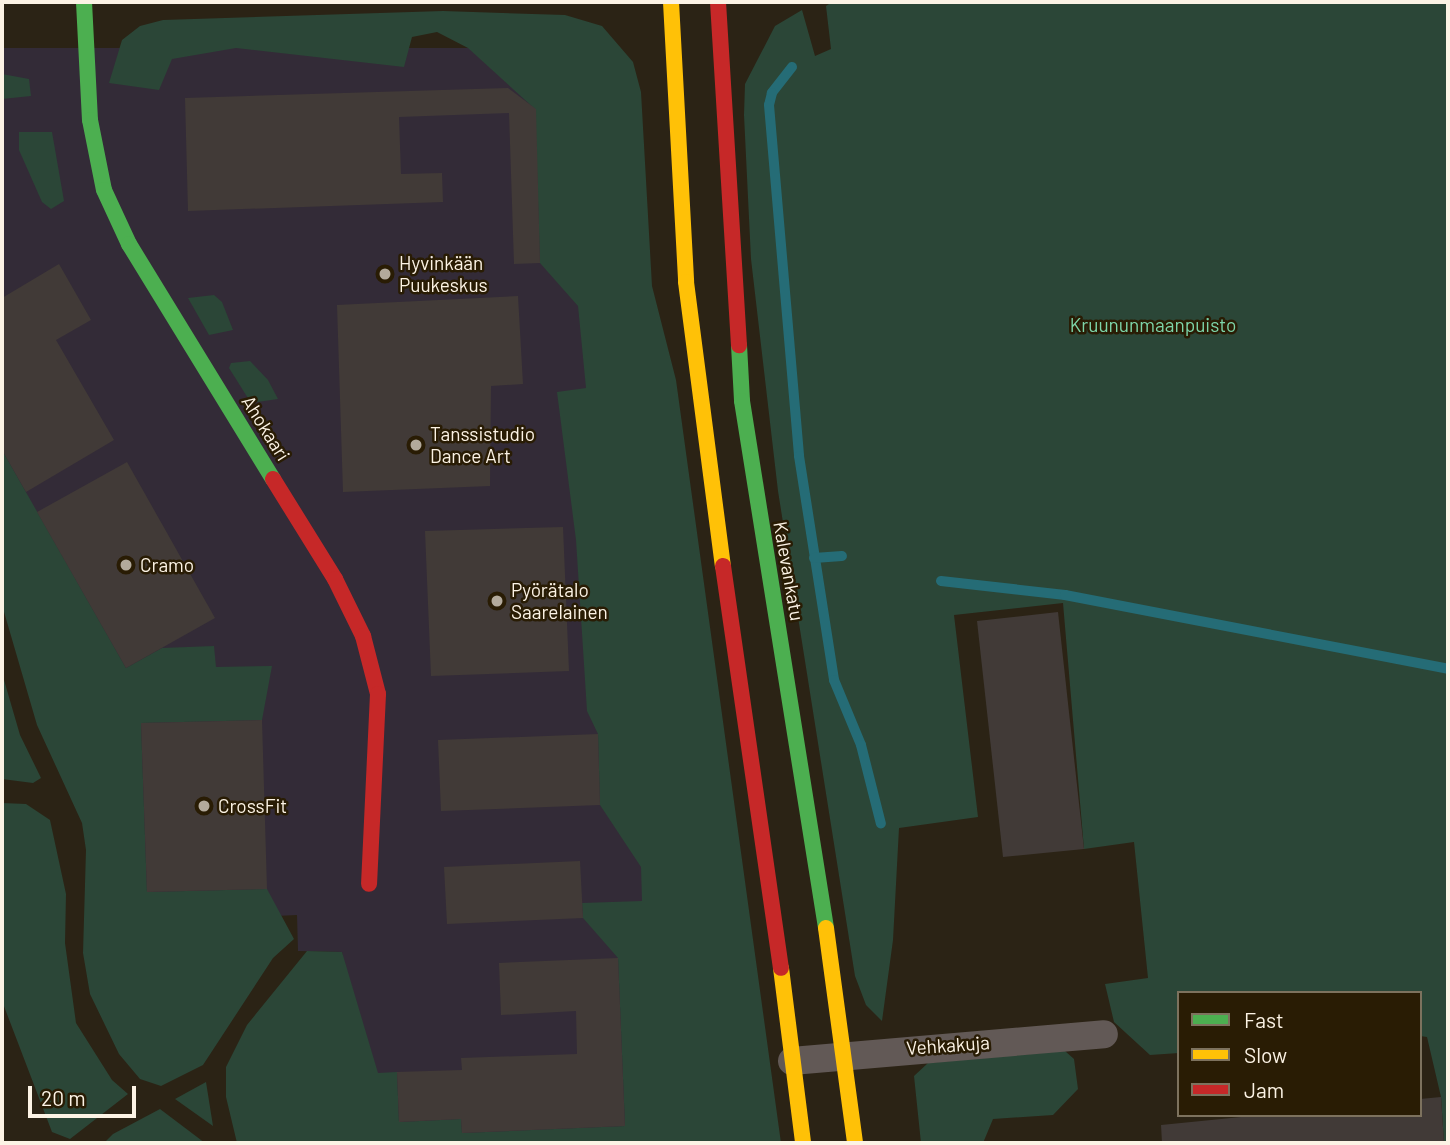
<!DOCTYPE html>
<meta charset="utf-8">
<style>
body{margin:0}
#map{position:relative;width:1450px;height:1145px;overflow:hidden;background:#2b2315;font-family:Barlow,sans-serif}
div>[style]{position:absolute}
.industrial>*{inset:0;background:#332b37}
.green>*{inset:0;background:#2b4637}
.stream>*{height:10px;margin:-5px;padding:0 5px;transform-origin:5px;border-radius:5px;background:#256c76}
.building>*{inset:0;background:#413a37}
.street>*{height:28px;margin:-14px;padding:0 14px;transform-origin:14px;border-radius:14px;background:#625956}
.fast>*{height:16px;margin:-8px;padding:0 8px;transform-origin:8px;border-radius:8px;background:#4caf50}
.slow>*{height:16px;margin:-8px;padding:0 8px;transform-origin:8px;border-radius:8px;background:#ffc107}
.jam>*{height:16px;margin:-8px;padding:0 8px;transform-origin:8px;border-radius:8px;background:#c62828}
.dots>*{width:19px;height:19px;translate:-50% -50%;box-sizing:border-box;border:4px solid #291c04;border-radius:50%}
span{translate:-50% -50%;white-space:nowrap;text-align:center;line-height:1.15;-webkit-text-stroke:5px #291c04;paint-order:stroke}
.poi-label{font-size:19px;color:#fcf3e5}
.left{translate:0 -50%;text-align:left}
.park-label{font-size:19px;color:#7dd5a9}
.street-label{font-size:19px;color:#fcf3e5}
.frame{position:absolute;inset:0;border:4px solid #fcf3e5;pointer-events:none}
.legend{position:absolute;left:1177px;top:991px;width:245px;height:126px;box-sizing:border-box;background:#291c04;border:2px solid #7d725e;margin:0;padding:9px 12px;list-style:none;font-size:21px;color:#fcf3e5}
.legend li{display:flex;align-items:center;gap:14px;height:35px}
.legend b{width:35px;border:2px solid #7d725e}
.scale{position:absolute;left:28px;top:1086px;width:108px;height:32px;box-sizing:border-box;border:4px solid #fcf3e5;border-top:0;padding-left:9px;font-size:21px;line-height:24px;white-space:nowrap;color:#fcf3e5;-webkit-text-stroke:5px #291c04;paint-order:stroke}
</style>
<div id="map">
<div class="industrial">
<i style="clip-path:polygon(2px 48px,538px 48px,609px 115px,674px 1143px,373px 1143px,342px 952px,298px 951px,297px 915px,128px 923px,2px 523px)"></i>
</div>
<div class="green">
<i style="clip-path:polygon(832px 2px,1448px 2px,1448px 1143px,1444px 1143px,1441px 1097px,1427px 1037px,1420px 1036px,1420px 993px,1179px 993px,1179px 1053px,1150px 1055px,1114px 1022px,1105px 984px,1148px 978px,1134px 842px,1084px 849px,1063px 603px,954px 615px,978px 817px,899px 828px,893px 940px,882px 1021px,866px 1005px,855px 976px,778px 491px,751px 259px,744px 115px,745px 84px,775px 26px,802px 10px,815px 56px,831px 49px,826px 6px)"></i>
<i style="clip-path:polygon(443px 11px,565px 15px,602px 26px,633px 62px,641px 92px,652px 286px,676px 380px,781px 1143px,237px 1143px,226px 1097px,226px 1067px,247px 1025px,307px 951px,342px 952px,378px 1073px,397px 1072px,399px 1122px,461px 1119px,462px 1133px,625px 1126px,618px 958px,583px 918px,582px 903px,642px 901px,641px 867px,600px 805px,598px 734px,587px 711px,576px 540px,557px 392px,586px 388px,578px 306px,540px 263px,535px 109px,468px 48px,437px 32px,412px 37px,404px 67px,236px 48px,172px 59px,159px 90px,109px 83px,122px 40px,140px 26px,163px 20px)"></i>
<i style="clip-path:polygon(2px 74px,29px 79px,31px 96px,2px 99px)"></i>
<i style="clip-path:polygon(19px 132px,52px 132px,64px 201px,51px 209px,42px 202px,19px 150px)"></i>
<i style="clip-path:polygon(214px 295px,222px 302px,233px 330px,209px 335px,188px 298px)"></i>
<i style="clip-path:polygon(250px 361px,268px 380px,278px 399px,251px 403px,229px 368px,231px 363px)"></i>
<i style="clip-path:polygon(2px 450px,126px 668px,162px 648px,214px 646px,216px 667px,272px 666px,262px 720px,141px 723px,147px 892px,267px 889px,294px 939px,273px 958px,203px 1065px,161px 1086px,140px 1079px,119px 1054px,90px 994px,83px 953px,86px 850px,82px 823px,37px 725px,2px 605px)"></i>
<i style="clip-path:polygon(2px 673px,20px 735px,41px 778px,33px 783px,2px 779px)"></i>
<i style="clip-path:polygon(2px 803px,26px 804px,50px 820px,66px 894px,65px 943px,76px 1023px,112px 1080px,128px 1094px,70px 1139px,52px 1132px,2px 1001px)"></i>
<i style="clip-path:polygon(1065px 1051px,1074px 1059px,1078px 1089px,1053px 1115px,993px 1119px,983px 1143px,921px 1143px,914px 1076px,928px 1063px)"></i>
<i style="clip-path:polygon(206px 1082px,213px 1126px,175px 1099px)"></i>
<i style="clip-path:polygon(160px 1109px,205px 1143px,104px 1143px,113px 1134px)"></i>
</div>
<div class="stream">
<i style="left:792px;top:67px;width:33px;rotate:128deg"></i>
<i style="left:772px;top:93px;width:12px;rotate:104deg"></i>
<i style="left:769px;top:105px;width:352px;rotate:85.1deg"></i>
<i style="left:799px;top:456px;width:227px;rotate:81.1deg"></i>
<i style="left:834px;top:680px;width:70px;rotate:67.4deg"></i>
<i style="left:861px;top:745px;width:81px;rotate:75.8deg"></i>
<i style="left:814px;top:558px;width:28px;rotate:-4deg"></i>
<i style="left:941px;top:581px;width:125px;rotate:6.4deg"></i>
<i style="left:1065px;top:595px;width:390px;rotate:10.9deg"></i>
</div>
<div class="building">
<i style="clip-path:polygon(508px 88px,536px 109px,540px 263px,514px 264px,509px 113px,399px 117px,401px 174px,442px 173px,443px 202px,188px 211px,185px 98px)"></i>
<i style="clip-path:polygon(59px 264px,91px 320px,56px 340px,114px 440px,26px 492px,2px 450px,2px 298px)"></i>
<i style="clip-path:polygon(518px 296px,523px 384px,491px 386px,490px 486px,343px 492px,337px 305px)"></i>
<i style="clip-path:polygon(127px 462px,215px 618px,126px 668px,37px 512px)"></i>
<i style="clip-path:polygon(563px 527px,569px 671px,431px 676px,425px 531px)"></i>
<i style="clip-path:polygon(1058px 612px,1084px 849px,1003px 857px,977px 621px)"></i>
<i style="clip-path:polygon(262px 720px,267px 889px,147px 892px,141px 723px)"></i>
<i style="clip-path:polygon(598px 734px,600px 805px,441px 811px,438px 740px)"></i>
<i style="clip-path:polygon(580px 861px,583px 918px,447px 924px,444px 867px)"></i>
<i style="clip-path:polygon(618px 958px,625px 1126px,462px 1133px,461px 1119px,399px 1122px,397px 1072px,462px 1070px,461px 1058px,577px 1054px,576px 1011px,501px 1015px,499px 963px)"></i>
<i style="clip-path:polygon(1441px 1097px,1444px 1143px,1162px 1143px,1161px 1125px,1261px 1115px,1420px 1115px,1420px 1099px)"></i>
</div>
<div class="street">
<i style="left:792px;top:1061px;width:313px;rotate:-4.9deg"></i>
</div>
<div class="fast">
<i style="left:84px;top:2px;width:118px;rotate:87.1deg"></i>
<i style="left:90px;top:120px;width:71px;rotate:78.7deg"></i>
<i style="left:104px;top:190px;width:60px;rotate:65.2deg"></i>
<i style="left:129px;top:244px;width:276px;rotate:58.5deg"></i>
<i style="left:739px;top:345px;width:56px;rotate:86.9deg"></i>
<i style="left:742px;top:401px;width:534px;rotate:80.94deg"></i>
</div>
<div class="slow">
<i style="left:671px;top:2px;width:280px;rotate:86.9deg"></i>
<i style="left:686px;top:282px;width:286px;rotate:82.6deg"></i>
<i style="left:826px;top:928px;width:217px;rotate:82.3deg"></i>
<i style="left:781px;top:968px;width:176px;rotate:82.8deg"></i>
</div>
<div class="jam">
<i style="left:718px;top:2px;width:344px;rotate:86.5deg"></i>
<i style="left:273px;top:479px;width:118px;rotate:58.2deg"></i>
<i style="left:335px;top:579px;width:64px;rotate:63.8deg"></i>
<i style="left:363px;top:636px;width:60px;rotate:75.5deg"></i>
<i style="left:378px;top:694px;width:190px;rotate:92.7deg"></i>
<i style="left:723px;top:566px;width:406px;rotate:81.8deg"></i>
</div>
<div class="dots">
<i style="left:385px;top:274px;background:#b3aa9c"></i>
<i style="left:416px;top:445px;background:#b3aa9c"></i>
<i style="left:126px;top:565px;background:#b3aa9c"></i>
<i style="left:497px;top:601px;background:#b3aa9c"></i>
<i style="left:204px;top:806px;background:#b3aa9c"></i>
</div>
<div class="poi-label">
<span class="left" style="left:399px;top:274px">Hyvinkään<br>Puukeskus</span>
<span class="left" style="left:430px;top:445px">Tanssistudio<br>Dance Art</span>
<span class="left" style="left:140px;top:565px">Cramo</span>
<span class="left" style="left:511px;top:601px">Pyörätalo<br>Saarelainen</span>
<span class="left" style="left:218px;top:806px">CrossFit</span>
</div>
<div class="park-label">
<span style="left:1153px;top:325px">Kruununmaanpuisto</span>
</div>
<div class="street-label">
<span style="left:266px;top:428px;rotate:58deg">Ahokaari</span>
<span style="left:789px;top:571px;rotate:80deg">Kalevankatu</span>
<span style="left:948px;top:1045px;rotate:-4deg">Vehkakuja</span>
</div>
<div class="frame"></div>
<ul class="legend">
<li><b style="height:9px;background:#4caf50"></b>Fast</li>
<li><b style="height:9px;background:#ffc107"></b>Slow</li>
<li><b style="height:9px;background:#c62828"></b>Jam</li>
</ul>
<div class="scale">20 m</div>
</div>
